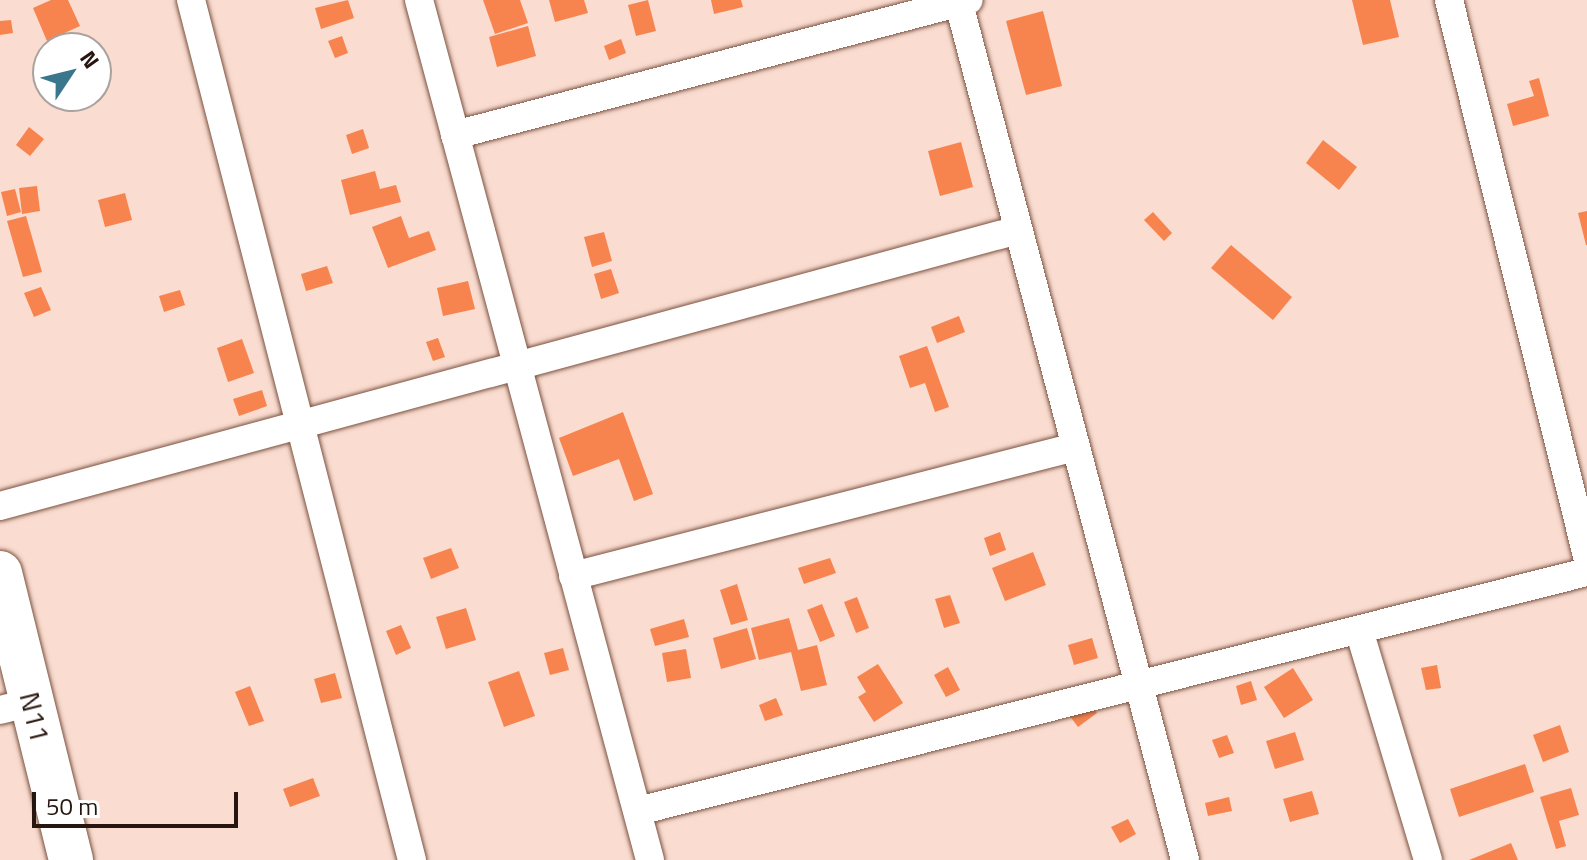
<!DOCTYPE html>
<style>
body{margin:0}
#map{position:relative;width:1587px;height:860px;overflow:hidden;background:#fadcd0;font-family:"Titillium Web",sans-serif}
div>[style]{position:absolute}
.building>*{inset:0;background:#f7844e}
.roads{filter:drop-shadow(0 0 2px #7b5240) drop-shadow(0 0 2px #7b5240)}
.minor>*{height:28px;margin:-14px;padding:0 14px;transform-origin:14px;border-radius:14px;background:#fff}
.primary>*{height:44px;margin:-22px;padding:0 22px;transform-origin:22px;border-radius:22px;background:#fff}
span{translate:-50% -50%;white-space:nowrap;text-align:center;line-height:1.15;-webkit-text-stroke:6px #fff;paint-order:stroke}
.street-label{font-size:28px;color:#27160f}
.north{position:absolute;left:32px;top:32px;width:80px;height:80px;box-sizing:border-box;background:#fff;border:2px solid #a9a29f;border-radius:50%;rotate:55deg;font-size:22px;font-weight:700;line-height:32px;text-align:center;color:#27160f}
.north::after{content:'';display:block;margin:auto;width:28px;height:36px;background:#3a778d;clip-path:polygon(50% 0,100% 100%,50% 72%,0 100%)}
.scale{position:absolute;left:32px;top:792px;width:206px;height:36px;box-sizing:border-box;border:4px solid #27160f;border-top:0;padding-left:10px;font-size:24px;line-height:28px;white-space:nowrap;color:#27160f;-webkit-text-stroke:6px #fff;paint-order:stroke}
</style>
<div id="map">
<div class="building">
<i style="clip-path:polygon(51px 0,68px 0,80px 26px,47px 41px,33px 8px)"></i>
<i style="clip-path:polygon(348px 0,354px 18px,321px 29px,315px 8px)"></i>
<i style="clip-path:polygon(483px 0,520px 0,528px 23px,495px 34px)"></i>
<i style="clip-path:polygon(549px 0,584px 0,588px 13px,555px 22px)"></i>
<i style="clip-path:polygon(648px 0,656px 31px,636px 36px,628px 5px)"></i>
<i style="clip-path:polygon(711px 0,741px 0,743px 7px,714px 14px)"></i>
<i style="clip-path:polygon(1352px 0,1390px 0,1399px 37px,1363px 45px)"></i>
<i style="clip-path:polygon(1043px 11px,1062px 86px,1026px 95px,1006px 21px)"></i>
<i style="clip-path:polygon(11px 20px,13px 33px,0 35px,0 21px)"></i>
<i style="clip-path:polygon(528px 26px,536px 56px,497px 67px,489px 37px)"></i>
<i style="clip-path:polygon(342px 36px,348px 53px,335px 58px,328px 41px)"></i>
<i style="clip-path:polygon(621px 39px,626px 53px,609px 60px,604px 46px)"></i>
<i style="clip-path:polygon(1539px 78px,1549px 116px,1513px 126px,1507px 104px,1534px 96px,1529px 81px)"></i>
<i style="clip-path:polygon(29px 127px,44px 139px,30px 156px,16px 145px)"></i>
<i style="clip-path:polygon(363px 129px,369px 148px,352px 154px,346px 135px)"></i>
<i style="clip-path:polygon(1323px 140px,1357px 167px,1339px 190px,1306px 163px)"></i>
<i style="clip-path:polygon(961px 142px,973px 187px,940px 196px,928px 151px)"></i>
<i style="clip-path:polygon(375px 171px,380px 189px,396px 185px,401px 202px,350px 215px,341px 180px)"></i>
<i style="clip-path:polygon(37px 186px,40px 211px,22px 214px,19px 188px)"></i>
<i style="clip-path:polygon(15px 189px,21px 212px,7px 216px,1px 192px)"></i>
<i style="clip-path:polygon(125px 193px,132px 220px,105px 227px,98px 200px)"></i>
<i style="clip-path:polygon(1587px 211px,1587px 245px,1586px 245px,1578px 213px)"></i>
<i style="clip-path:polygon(1153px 212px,1172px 233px,1164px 241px,1144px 220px)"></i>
<i style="clip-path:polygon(26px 216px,42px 272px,23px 277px,7px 221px)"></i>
<i style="clip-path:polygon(401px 216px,409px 238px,429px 231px,436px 250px,388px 268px,372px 227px)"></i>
<i style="clip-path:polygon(604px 232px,612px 261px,592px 267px,584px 237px)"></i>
<i style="clip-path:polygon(1231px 245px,1292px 297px,1273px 320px,1211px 268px)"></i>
<i style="clip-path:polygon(327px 266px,333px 283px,306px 291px,301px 274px)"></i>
<i style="clip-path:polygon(611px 269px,619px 293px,601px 299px,594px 274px)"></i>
<i style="clip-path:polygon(468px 281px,475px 309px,443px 316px,437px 288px)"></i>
<i style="clip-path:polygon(41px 287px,51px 310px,34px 317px,24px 293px)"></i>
<i style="clip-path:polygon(180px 290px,185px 305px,164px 312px,159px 296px)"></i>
<i style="clip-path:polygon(959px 316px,965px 332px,937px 343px,931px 327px)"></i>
<i style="clip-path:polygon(438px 338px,445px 357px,433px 361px,426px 342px)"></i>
<i style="clip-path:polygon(242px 339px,254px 373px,228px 382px,217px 348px)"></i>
<i style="clip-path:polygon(927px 346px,949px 407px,935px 412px,925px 383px,910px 388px,899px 356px)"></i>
<i style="clip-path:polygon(262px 390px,267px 406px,239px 416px,233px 399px)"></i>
<i style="clip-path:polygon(623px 412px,653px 494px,634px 501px,619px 459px,573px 476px,559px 438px)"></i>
<i style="clip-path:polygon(1000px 532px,1006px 550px,990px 556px,984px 538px)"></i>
<i style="clip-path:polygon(451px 548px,459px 568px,431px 579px,423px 558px)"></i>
<i style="clip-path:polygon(1033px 552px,1046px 585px,1005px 601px,992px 568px)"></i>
<i style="clip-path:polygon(830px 558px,836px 573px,804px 584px,798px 568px)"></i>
<i style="clip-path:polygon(737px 584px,748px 620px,731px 625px,720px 590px)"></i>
<i style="clip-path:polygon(950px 595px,960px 623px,944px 628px,935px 599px)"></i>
<i style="clip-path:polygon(857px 597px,869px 628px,856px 633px,844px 602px)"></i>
<i style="clip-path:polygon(822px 604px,835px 636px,820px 642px,807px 610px)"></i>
<i style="clip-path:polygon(466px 608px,476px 640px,446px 649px,436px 617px)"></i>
<i style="clip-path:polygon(789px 618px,798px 650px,817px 645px,827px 685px,801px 691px,791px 652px,759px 660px,751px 628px)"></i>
<i style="clip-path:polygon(684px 619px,689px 637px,655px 646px,650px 629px)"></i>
<i style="clip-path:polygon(401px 625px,411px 648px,396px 655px,386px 631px)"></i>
<i style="clip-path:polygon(747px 628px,756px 659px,721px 669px,713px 638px)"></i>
<i style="clip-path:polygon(1092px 638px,1098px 658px,1074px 665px,1068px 645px)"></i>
<i style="clip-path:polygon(563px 648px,569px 670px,550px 675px,544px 653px)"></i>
<i style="clip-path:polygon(686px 649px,691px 678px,667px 682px,662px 653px)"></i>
<i style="clip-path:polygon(878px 664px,903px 703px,874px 722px,858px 697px,866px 692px,857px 677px)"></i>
<i style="clip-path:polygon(1437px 665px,1441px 688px,1426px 690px,1421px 668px)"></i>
<i style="clip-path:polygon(948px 667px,960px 690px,946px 697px,934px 675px)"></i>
<i style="clip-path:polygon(1293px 668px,1313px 700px,1284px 718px,1264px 687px)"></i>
<i style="clip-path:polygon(519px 671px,535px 716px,504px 727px,488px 682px)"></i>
<i style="clip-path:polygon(335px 673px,342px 698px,321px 703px,314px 679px)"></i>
<i style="clip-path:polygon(1251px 681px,1257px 700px,1241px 705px,1236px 686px)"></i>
<i style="clip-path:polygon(250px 686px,264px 721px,249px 726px,235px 692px)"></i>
<i style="clip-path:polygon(776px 698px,783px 715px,765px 721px,759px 705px)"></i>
<i style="clip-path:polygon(1087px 701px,1097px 713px,1078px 727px,1069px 715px)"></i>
<i style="clip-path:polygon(1560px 725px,1569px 752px,1543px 762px,1533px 735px)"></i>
<i style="clip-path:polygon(1295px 732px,1304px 760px,1275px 769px,1266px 741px)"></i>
<i style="clip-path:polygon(1227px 735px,1234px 753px,1219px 758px,1212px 740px)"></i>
<i style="clip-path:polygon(1525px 764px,1534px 792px,1459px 817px,1450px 789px)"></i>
<i style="clip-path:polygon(313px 778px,320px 796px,290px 807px,283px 789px)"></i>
<i style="clip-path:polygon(1571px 788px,1579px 815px,1559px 821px,1566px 846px,1556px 849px,1540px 797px)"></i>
<i style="clip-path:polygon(1312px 791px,1319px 814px,1290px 822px,1283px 799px)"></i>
<i style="clip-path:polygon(1229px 797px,1232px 811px,1208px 816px,1205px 803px)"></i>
<i style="clip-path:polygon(1128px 819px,1136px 834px,1120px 843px,1111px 827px)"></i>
<i style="clip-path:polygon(1511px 843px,1518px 860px,1469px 860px)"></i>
</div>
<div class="roads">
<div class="minor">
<i style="left:191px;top:0;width:888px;rotate:75.59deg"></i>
<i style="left:419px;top:0;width:890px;rotate:74.96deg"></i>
<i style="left:958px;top:0;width:889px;rotate:75.21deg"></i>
<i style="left:1449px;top:0;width:573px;rotate:76.06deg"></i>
<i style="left:455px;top:135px;width:531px;rotate:-14.72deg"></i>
<i style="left:0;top:506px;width:1055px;rotate:-15.17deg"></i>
<i style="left:573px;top:576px;width:518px;rotate:-14.41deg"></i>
<i style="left:1359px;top:630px;width:240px;rotate:73.3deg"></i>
<i style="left:0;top:710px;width:32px;rotate:-14deg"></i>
<i style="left:638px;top:811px;width:979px;rotate:-14.14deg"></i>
</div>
<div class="primary">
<i style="left:0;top:573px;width:296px;rotate:76.1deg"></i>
</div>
</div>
<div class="street-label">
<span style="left:35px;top:717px;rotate:76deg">N11</span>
</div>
<div class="north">N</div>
<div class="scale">50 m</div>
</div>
